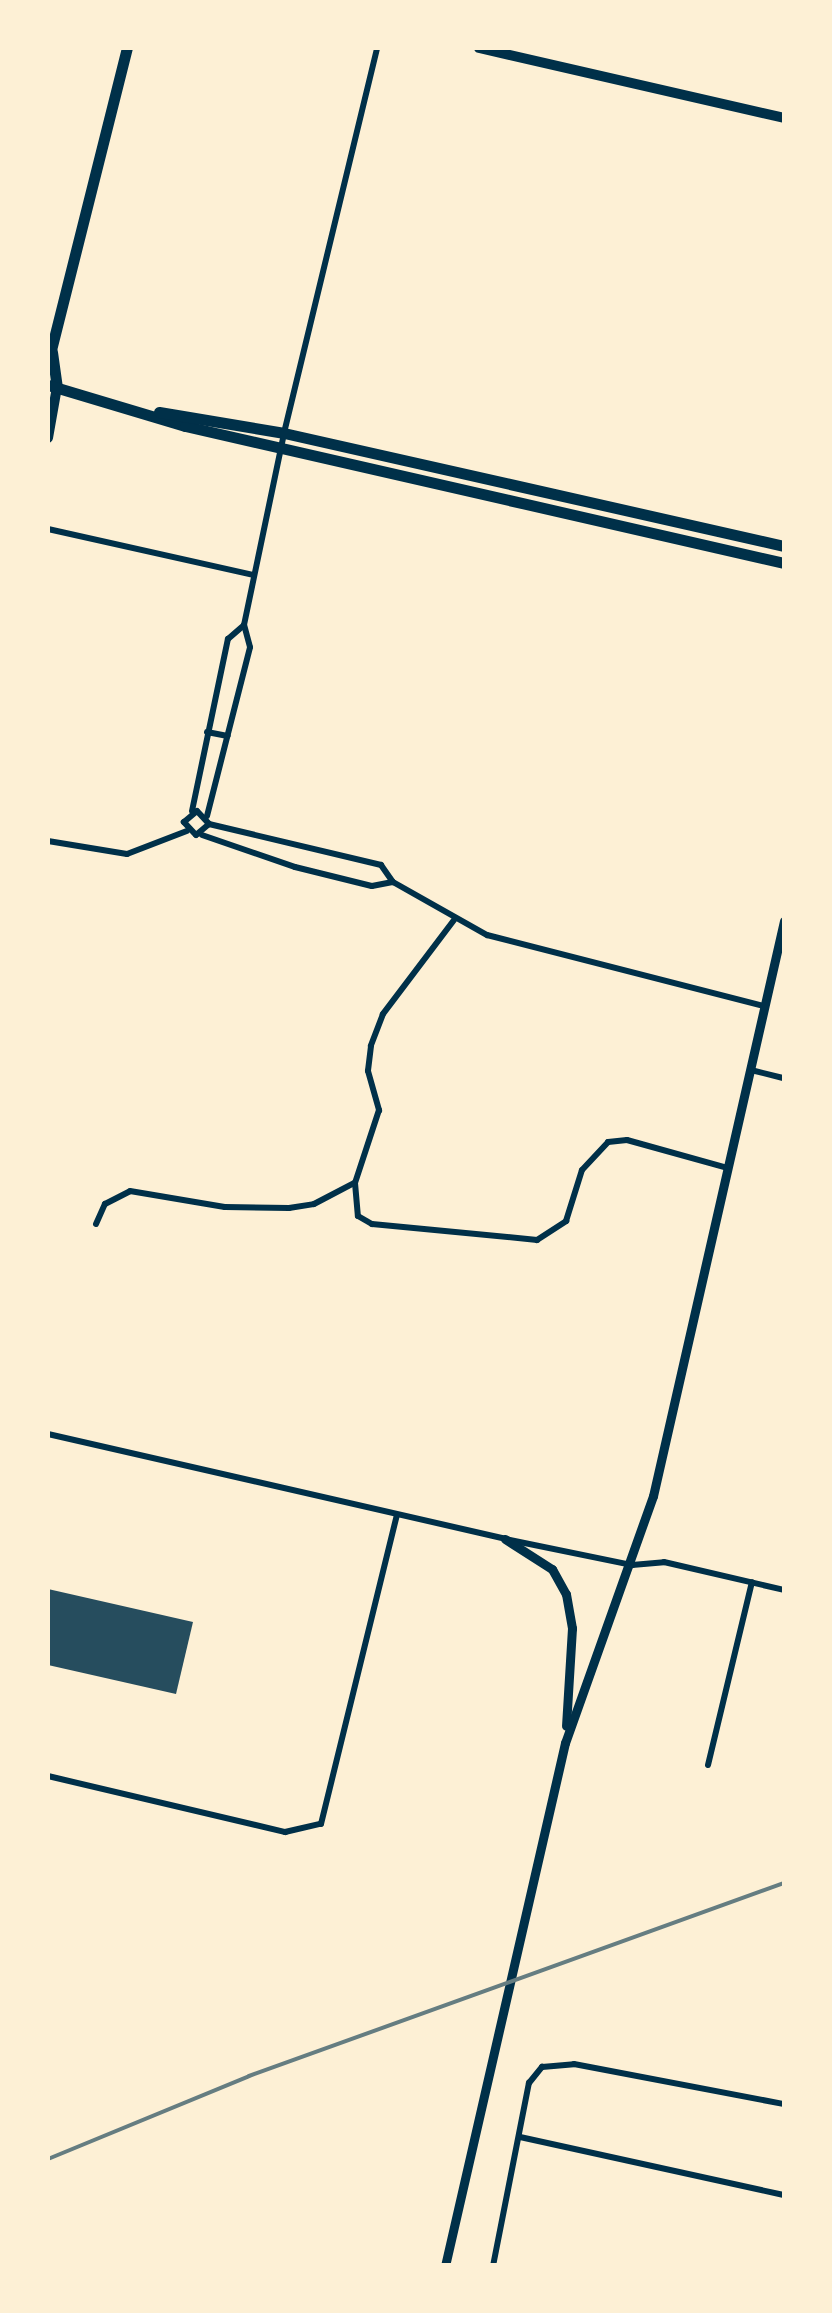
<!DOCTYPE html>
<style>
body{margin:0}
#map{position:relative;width:832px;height:2313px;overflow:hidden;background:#fdf0d5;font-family:"Archivo Narrow",sans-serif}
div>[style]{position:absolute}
.building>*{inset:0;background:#264d5e}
.minor>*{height:6px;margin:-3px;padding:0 3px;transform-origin:3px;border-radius:3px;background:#003049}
.tertiary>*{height:9px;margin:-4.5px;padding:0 4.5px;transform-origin:4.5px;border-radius:4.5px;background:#003049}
.secondary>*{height:10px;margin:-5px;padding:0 5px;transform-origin:5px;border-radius:5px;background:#003049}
.trunk>*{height:11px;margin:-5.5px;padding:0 5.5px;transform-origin:5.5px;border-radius:5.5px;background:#003049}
.rail>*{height:4px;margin:-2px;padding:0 2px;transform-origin:2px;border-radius:2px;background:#657d81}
span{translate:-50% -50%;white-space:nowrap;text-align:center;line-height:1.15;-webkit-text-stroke:10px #fdf0d5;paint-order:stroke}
.frame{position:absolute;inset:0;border:50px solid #fdf0d5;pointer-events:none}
</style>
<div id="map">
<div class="building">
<i style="clip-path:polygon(48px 1589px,193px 1622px,176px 1694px,48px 1665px)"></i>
</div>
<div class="minor">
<i style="left:48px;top:529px;width:210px;rotate:12.6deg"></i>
<i style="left:207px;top:732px;width:21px;rotate:11deg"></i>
<i style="left:192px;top:811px;width:176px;rotate:-78.2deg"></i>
<i style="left:228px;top:639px;width:21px;rotate:-41deg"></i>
<i style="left:207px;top:816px;width:174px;rotate:-75.7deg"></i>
<i style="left:250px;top:647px;width:23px;rotate:-105deg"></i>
<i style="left:244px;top:625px;width:196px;rotate:-78.2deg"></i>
<i style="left:284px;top:433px;width:396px;rotate:-76.4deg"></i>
<i style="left:209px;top:824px;width:17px;rotate:140deg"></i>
<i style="left:196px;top:835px;width:18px;rotate:-133deg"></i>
<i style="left:184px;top:822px;width:17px;rotate:-40deg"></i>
<i style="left:197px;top:811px;width:18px;rotate:47deg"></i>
<i style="left:209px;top:824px;width:177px;rotate:13.4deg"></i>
<i style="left:381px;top:865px;width:21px;rotate:55deg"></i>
<i style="left:393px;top:882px;width:108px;rotate:29.4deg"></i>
<i style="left:487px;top:935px;width:286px;rotate:14.4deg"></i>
<i style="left:202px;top:835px;width:98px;rotate:19deg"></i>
<i style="left:295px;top:867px;width:79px;rotate:13.9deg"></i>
<i style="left:372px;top:886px;width:21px;rotate:-11deg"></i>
<i style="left:48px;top:841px;width:80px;rotate:9.3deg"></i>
<i style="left:127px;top:854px;width:64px;rotate:-21deg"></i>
<i style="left:454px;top:920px;width:118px;rotate:127.1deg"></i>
<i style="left:383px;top:1014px;width:34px;rotate:111deg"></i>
<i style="left:371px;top:1046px;width:25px;rotate:97deg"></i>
<i style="left:368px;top:1071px;width:41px;rotate:74.2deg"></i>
<i style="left:379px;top:1110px;width:77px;rotate:108.2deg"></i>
<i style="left:355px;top:1183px;width:33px;rotate:85deg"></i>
<i style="left:358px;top:1216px;width:16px;rotate:30deg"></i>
<i style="left:372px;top:1224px;width:166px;rotate:5.5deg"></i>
<i style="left:537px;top:1240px;width:35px;rotate:-33deg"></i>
<i style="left:566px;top:1221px;width:53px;rotate:-72.6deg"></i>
<i style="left:582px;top:1170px;width:38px;rotate:-47deg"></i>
<i style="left:608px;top:1142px;width:19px;rotate:-6deg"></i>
<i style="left:627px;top:1140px;width:104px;rotate:15.6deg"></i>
<i style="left:751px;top:1070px;width:34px;rotate:14deg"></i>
<i style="left:96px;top:1224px;width:22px;rotate:-66deg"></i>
<i style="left:105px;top:1204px;width:28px;rotate:-27deg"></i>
<i style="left:130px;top:1191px;width:96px;rotate:9.6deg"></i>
<i style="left:225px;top:1207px;width:64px;rotate:0.9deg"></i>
<i style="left:289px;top:1208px;width:25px;rotate:-9deg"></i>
<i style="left:314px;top:1204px;width:45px;rotate:-27.7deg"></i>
<i style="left:48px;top:1434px;width:469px;rotate:12.9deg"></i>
<i style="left:505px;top:1539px;width:130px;rotate:11.6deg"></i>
<i style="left:632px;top:1565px;width:32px;rotate:-5deg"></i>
<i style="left:664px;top:1562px;width:123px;rotate:13.1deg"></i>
<i style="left:708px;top:1765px;width:188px;rotate:-76.5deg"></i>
<i style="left:48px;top:1776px;width:244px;rotate:13.3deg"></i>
<i style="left:285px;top:1832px;width:37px;rotate:-13deg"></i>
<i style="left:321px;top:1824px;width:318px;rotate:-76.2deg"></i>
<i style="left:520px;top:2137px;width:270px;rotate:12.4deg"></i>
<i style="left:493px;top:2266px;width:187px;rotate:-78.9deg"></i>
<i style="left:529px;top:2083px;width:21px;rotate:-51deg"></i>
<i style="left:542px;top:2067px;width:32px;rotate:-5deg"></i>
<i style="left:574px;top:2064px;width:214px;rotate:10.8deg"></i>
</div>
<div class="tertiary">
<i style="left:505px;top:1539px;width:56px;rotate:32.6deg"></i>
<i style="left:552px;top:1569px;width:29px;rotate:61deg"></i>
<i style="left:566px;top:1594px;width:35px;rotate:80deg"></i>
<i style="left:572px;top:1628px;width:98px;rotate:93.5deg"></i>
<i style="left:445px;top:2266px;width:537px;rotate:-77.08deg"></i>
<i style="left:565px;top:1743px;width:262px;rotate:-70.4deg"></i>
<i style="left:653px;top:1496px;width:590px;rotate:-77.17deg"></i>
</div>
<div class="secondary">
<i style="left:479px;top:48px;width:313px;rotate:12.9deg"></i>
<i style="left:48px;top:438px;width:52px;rotate:-80deg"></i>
</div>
<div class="trunk">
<i style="left:52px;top:352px;width:35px;rotate:82deg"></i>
<i style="left:48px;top:362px;width:324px;rotate:-75.9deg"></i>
<i style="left:48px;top:385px;width:143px;rotate:16.7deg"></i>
<i style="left:185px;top:426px;width:614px;rotate:12.88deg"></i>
<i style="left:159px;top:412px;width:127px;rotate:9.5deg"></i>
<i style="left:284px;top:433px;width:513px;rotate:12.73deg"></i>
</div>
<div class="rail">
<i style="left:48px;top:2159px;width:217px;rotate:-22.4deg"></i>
<i style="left:249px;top:2076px;width:569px;rotate:-19.84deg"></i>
</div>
<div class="frame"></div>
</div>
